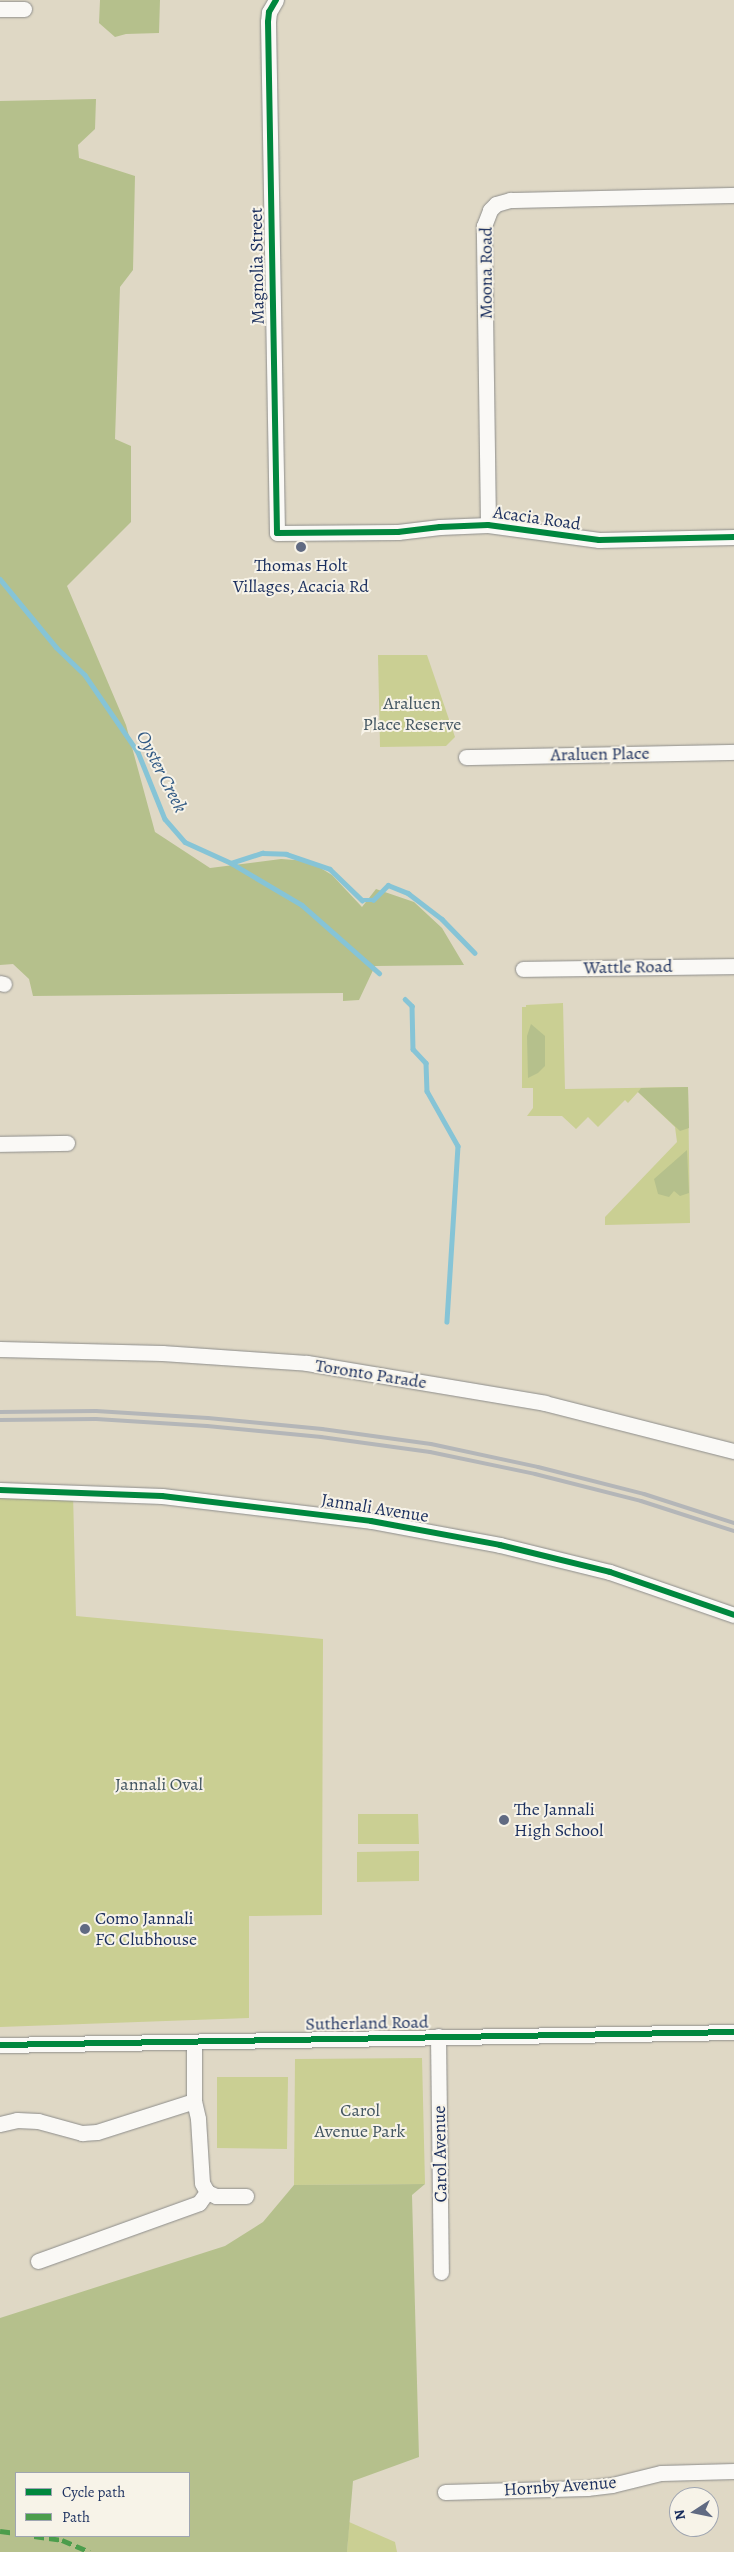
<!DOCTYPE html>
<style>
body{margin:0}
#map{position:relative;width:734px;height:2552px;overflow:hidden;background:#dfd8c5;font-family:Alegreya,serif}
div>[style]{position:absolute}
.green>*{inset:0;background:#cacf93}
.forest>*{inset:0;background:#b5c08c}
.stream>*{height:4.5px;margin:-2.25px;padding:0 2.25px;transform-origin:2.25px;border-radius:2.25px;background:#86c4d6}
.roads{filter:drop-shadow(0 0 1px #8d8d8b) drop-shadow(0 0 1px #8d8d8b)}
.minor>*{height:15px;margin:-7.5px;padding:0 7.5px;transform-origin:7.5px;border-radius:7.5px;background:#faf9f6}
.rail>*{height:4px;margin:-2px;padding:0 2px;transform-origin:2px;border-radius:2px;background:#b4b6b8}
.quiet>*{height:5px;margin-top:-2.5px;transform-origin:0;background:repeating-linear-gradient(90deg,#4c9d4c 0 10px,transparent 0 15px)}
.cycleway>*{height:6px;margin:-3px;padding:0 3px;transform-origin:3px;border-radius:3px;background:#00873e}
.dots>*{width:14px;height:14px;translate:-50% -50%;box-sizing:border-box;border:2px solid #f7f3e8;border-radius:50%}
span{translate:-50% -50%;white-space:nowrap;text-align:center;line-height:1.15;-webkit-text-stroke:4px #f7f3e8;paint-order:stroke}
.street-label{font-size:18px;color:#1b2f5e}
.poi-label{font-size:18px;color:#1b2f5e}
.left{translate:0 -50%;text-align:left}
.park-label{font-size:18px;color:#425561}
.water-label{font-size:19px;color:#305984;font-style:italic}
.legend{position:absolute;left:15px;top:2472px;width:175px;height:65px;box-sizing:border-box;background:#f7f3e8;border:1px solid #9fa5b1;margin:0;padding:6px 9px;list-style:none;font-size:15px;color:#1b2f5e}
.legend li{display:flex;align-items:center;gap:10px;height:25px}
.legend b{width:25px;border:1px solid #9fa5b1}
.north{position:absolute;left:669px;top:2487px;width:50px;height:50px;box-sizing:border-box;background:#f7f3e8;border:1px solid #9fa5b1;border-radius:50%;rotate:259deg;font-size:14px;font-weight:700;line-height:20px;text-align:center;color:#1b2f5e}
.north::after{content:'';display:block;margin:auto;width:18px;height:22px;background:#606a82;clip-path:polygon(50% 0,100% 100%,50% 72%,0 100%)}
</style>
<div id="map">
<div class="green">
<i style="clip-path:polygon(378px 655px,427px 655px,455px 737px,446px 746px,380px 747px)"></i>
<i style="clip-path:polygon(563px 1003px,565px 1089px,688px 1087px,690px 1223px,605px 1225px,605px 1217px,677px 1142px,675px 1127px,638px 1092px,628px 1103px,625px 1100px,598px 1127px,588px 1117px,576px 1129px,562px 1116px,527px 1116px,533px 1108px,533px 1088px,522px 1088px,522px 1007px,526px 1007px,526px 1005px)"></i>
<i style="clip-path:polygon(0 1490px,73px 1493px,76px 1616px,323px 1639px,322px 1915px,249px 1916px,249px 2018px,0 2027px)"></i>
<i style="clip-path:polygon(358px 1814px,418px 1814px,419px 1844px,358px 1844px)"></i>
<i style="clip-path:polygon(419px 1851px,419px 1881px,357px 1882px,357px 1852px)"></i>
<i style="clip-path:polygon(422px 2058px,425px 2184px,294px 2185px,295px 2059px)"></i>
<i style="clip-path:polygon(217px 2077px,288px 2077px,287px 2149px,217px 2148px)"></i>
<i style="clip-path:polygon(349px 2522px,395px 2542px,397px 2552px,347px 2552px)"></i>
</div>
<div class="forest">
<i style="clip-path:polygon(100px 0,160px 0,159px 33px,126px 34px,115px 37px,99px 23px)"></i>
<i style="clip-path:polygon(96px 99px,95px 129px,78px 145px,79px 158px,135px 176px,133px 270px,120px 287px,115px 439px,131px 446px,131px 522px,67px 586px,126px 725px,155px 832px,210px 868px,281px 859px,309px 861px,332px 875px,362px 907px,376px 889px,414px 902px,442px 928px,464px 965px,375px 966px,359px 1000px,343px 1001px,343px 993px,33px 996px,29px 979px,13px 964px,0 965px,0 101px)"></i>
<i style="clip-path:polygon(531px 1024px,545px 1036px,545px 1066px,538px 1073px,528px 1078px,527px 1036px)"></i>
<i style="clip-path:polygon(688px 1087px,689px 1128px,680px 1131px,638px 1092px,641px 1088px)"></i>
<i style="clip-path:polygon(687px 1150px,689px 1193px,680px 1196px,674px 1191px,669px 1197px,658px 1194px,654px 1179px)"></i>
<i style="clip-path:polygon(evenodd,425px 2184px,412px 2195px,419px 2457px,353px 2481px,347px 2552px,0 2552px,0 2318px,225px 2246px,263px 2222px,294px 2185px,425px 2184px,16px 2473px,189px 2473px,189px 2536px,16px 2536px,16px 2473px)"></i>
</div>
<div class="stream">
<i style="left:0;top:579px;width:88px;rotate:50.5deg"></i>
<i style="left:56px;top:647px;width:40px;rotate:44deg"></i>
<i style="left:85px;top:675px;width:93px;rotate:55.5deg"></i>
<i style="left:138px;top:752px;width:72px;rotate:68.1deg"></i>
<i style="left:165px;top:819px;width:30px;rotate:49deg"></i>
<i style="left:185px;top:842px;width:51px;rotate:24.5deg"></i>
<i style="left:231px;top:863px;width:82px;rotate:30.6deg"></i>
<i style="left:302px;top:905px;width:103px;rotate:41.4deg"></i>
<i style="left:231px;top:863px;width:33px;rotate:-18deg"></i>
<i style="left:262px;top:853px;width:24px;rotate:2deg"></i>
<i style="left:286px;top:854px;width:46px;rotate:18.8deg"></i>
<i style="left:330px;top:869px;width:45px;rotate:44.1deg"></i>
<i style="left:362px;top:900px;width:11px"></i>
<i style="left:373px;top:900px;width:21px;rotate:-45deg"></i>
<i style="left:388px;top:885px;width:22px;rotate:22deg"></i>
<i style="left:408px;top:893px;width:43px;rotate:37.4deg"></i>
<i style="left:442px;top:919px;width:47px;rotate:45.9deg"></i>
<i style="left:405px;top:999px;width:10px;rotate:45deg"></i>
<i style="left:412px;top:1006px;width:43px;rotate:88.7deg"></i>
<i style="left:413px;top:1049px;width:19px;rotate:47deg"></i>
<i style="left:426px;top:1063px;width:28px;rotate:88deg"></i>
<i style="left:427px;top:1091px;width:63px;rotate:60.6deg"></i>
<i style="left:458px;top:1146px;width:176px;rotate:93.6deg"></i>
</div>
<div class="roads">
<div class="minor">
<i style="left:276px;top:0;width:14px;rotate:120deg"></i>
<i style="left:269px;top:12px;width:10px;rotate:96deg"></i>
<i style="left:268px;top:22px;width:511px;rotate:88.99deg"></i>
<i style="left:277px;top:533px;width:121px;rotate:-0.5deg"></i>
<i style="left:398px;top:532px;width:42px;rotate:-6.8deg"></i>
<i style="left:440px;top:527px;width:48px;rotate:-2.4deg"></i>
<i style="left:488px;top:525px;width:112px;rotate:7.7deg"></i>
<i style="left:599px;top:540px;width:135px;rotate:-1.3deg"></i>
<i style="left:0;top:9px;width:24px"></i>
<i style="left:488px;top:525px;width:299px;rotate:-90.8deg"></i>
<i style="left:484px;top:226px;width:17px;rotate:-69deg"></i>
<i style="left:490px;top:210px;width:8px;rotate:-45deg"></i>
<i style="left:496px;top:204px;width:15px;rotate:-16deg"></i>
<i style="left:510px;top:200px;width:224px;rotate:-1.3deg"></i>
<i style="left:466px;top:757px;width:268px;rotate:-1.1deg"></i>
<i style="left:523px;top:969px;width:211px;rotate:-0.8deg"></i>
<i style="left:0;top:983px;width:4px;rotate:14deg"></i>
<i style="left:0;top:1144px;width:67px;rotate:-0.9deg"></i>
<i style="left:0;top:1349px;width:162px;rotate:1.4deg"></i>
<i style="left:162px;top:1353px;width:145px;rotate:3.9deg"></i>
<i style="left:307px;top:1363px;width:241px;rotate:9.5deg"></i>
<i style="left:545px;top:1403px;width:195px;rotate:14.3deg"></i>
<i style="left:0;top:1490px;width:162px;rotate:2.1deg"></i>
<i style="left:162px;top:1496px;width:210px;rotate:6.8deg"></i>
<i style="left:371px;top:1521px;width:131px;rotate:10.5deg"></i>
<i style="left:500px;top:1545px;width:113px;rotate:13.8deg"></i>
<i style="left:610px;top:1572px;width:131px;rotate:19.1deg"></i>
<i style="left:438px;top:2036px;width:236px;rotate:89.3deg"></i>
<i style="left:194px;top:2042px;width:59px;rotate:90deg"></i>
<i style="left:194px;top:2101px;width:18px;rotate:77deg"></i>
<i style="left:198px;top:2119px;width:64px;rotate:86.4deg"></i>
<i style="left:202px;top:2183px;width:10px;rotate:61deg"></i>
<i style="left:207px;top:2192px;width:10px;rotate:24deg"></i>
<i style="left:216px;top:2196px;width:30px"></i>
<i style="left:0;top:2045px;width:734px;rotate:-1.01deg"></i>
<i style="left:0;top:2124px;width:17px;rotate:-13deg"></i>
<i style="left:17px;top:2120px;width:21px;rotate:3deg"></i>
<i style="left:38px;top:2121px;width:46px;rotate:15.3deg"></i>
<i style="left:82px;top:2133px;width:15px;rotate:-4deg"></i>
<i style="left:97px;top:2132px;width:102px;rotate:-17.7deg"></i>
<i style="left:38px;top:2261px;width:171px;rotate:-19.8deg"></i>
<i style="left:199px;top:2203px;width:14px;rotate:-54deg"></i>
<i style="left:445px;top:2492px;width:142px;rotate:-1.6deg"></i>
<i style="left:587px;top:2488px;width:25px;rotate:-7deg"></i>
<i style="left:612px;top:2485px;width:50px;rotate:-13.8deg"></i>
<i style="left:661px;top:2473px;width:73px;rotate:-1.6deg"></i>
</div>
</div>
<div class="rail">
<i style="left:0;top:1412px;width:96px;rotate:-0.6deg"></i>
<i style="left:96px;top:1411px;width:112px;rotate:3.6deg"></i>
<i style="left:208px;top:1418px;width:115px;rotate:5.5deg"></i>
<i style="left:322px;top:1429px;width:110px;rotate:7.8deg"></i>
<i style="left:431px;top:1444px;width:109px;rotate:12.1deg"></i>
<i style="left:538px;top:1467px;width:109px;rotate:14.3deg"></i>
<i style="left:644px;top:1494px;width:95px;rotate:17.9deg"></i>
<i style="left:0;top:1420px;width:96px;rotate:-0.6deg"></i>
<i style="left:96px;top:1419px;width:111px;rotate:3.6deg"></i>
<i style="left:207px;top:1426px;width:115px;rotate:5.5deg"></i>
<i style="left:321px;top:1437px;width:110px;rotate:7.8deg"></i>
<i style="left:430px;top:1452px;width:107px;rotate:11.8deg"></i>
<i style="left:535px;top:1474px;width:109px;rotate:14.3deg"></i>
<i style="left:641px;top:1501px;width:98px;rotate:17.9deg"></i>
</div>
<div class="quiet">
<i style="left:0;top:2531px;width:16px;rotate:7deg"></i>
<i style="left:34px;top:2536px;width:28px;rotate:8deg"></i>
<i style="left:62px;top:2540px;width:30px;rotate:23deg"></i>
</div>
<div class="cycleway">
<i style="left:276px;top:0;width:14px;rotate:120deg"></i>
<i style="left:269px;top:12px;width:10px;rotate:96deg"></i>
<i style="left:268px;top:22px;width:511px;rotate:88.99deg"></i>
<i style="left:277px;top:533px;width:121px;rotate:-0.5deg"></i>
<i style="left:398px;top:532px;width:42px;rotate:-6.8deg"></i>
<i style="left:440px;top:527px;width:48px;rotate:-2.4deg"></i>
<i style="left:488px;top:525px;width:112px;rotate:7.7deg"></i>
<i style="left:599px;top:540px;width:135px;rotate:-1.3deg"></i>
<i style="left:0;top:1490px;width:162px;rotate:2.1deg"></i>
<i style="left:162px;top:1496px;width:210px;rotate:6.8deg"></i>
<i style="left:371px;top:1521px;width:131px;rotate:10.5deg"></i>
<i style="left:500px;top:1545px;width:113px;rotate:13.8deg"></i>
<i style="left:610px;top:1572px;width:131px;rotate:19.1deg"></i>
<i style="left:0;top:2045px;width:734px;rotate:-1.01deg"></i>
</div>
<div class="dots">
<i style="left:301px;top:547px;background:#606a82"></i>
<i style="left:504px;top:1820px;background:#606a82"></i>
<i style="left:85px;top:1929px;background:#606a82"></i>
</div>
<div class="street-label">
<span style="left:257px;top:266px;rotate:-91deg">Magnolia Street</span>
<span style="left:486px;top:273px;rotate:-90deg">Moona Road</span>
<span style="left:537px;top:518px;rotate:8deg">Acacia Road</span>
<span style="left:600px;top:754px;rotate:-1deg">Araluen Place</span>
<span style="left:628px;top:967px;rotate:-1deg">Wattle Road</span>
<span style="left:371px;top:1374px;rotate:9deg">Toronto Parade</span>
<span style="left:375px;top:1508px;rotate:9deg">Jannali Avenue</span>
<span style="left:367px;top:2023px;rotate:-1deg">Sutherland Road</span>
<span style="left:440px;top:2154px;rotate:-91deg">Carol Avenue</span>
<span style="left:560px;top:2486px;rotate:-4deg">Hornby Avenue</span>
</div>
<div class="poi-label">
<span style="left:301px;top:576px">Thomas Holt<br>Villages, Acacia Rd</span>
<span class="left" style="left:514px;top:1820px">The Jannali<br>High School</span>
<span class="left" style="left:95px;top:1929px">Como Jannali<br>FC Clubhouse</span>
</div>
<div class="park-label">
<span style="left:412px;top:714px">Araluen<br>Place Reserve</span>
<span style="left:159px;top:1784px">Jannali Oval</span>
<span style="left:360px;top:2121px">Carol<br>Avenue Park</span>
</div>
<div class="water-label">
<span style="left:161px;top:772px;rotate:63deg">Oyster Creek</span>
</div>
<ul class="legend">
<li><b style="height:6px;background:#00873e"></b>Cycle path</li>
<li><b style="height:6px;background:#4c9d4c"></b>Path</li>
</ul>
<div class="north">N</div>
</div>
